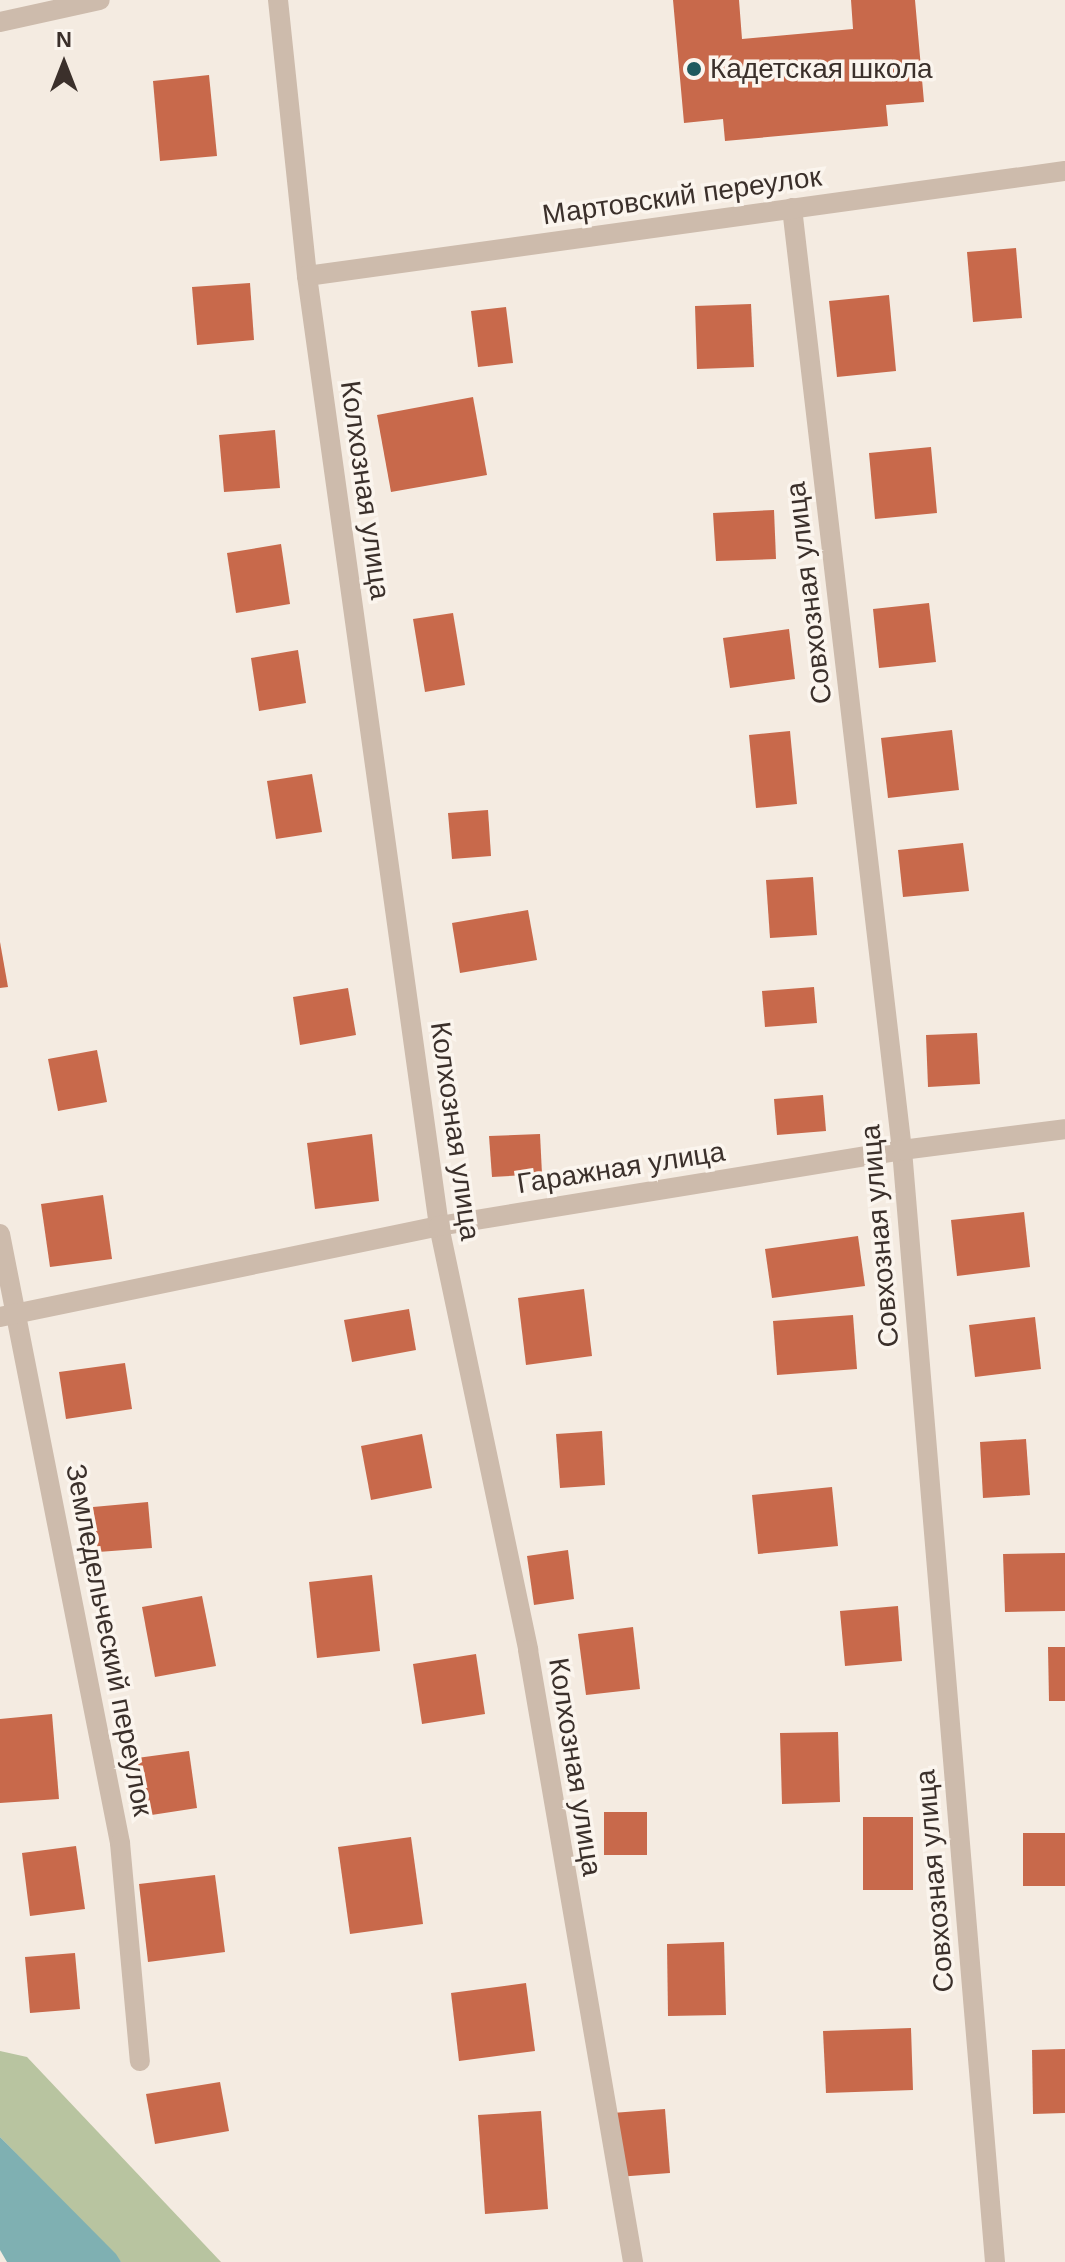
<!DOCTYPE html>
<meta charset="utf-8">
<style>
body{margin:0}
#map{position:relative;width:1065px;height:2262px;overflow:hidden;background:#f4ebe1;font-family:Arial,sans-serif}
div>[style]{position:absolute}
.green>*{inset:0;background:#b8c4a0}
.water>*{inset:0;background:#7fb0b2}
.building>*{inset:0;background:#c8694b}
.minor>*{height:20px;margin:-10px;padding:0 10px;transform-origin:10px;border-radius:10px;background:#cdbbac}
.dots>*{width:22px;height:22px;translate:-50% -50%;box-sizing:border-box;border:4px solid #fbf5ee;border-radius:50%}
span{translate:-50% -50%;white-space:nowrap;text-align:center;line-height:1.15;-webkit-text-stroke:7px #fbf5ee;paint-order:stroke}
.poi-label{font-size:28px;color:#3b302b}
.left{translate:0 -50%;text-align:left}
.street-label{font-size:28px;color:#3b302b}
.north{position:absolute;left:24px;top:24px;width:80px;height:80px;-webkit-text-stroke:6px #fbf5ee;paint-order:stroke;rotate:0deg;font-size:22px;font-weight:700;line-height:32px;text-align:center;color:#3b302b}
.north::after{content:'';display:block;margin:auto;width:28px;height:36px;background:#3b302b;clip-path:polygon(50% 0,100% 100%,50% 72%,0 100%)}
</style>
<div id="map">
<div class="green">
<i style="clip-path:polygon(0 2051px,27px 2057px,221px 2262px,121px 2262px,0 2137px)"></i>
</div>
<div class="water">
<i style="clip-path:polygon(0 2137px,116px 2254px,121px 2262px,7px 2262px,0 2250px)"></i>
</div>
<div class="building">
<i style="clip-path:polygon(673px 0,739px 0,742px 39px,853px 29px,851px 0,915px 0,924px 102px,886px 105px,888px 126px,725px 141px,723px 119px,684px 123px)"></i>
<i style="clip-path:polygon(209px 75px,217px 156px,160px 161px,153px 81px)"></i>
<i style="clip-path:polygon(1016px 248px,1022px 318px,973px 322px,967px 252px)"></i>
<i style="clip-path:polygon(250px 283px,254px 340px,197px 345px,192px 287px)"></i>
<i style="clip-path:polygon(889px 295px,896px 371px,837px 377px,829px 301px)"></i>
<i style="clip-path:polygon(751px 304px,754px 367px,697px 369px,695px 306px)"></i>
<i style="clip-path:polygon(506px 307px,513px 363px,478px 367px,471px 311px)"></i>
<i style="clip-path:polygon(473px 397px,487px 475px,391px 492px,377px 415px)"></i>
<i style="clip-path:polygon(275px 430px,280px 488px,224px 492px,219px 435px)"></i>
<i style="clip-path:polygon(931px 447px,937px 513px,875px 519px,869px 453px)"></i>
<i style="clip-path:polygon(774px 510px,776px 559px,716px 561px,713px 513px)"></i>
<i style="clip-path:polygon(281px 544px,290px 604px,236px 613px,227px 553px)"></i>
<i style="clip-path:polygon(929px 603px,936px 662px,879px 668px,873px 609px)"></i>
<i style="clip-path:polygon(453px 613px,465px 685px,425px 692px,413px 619px)"></i>
<i style="clip-path:polygon(789px 629px,795px 679px,730px 688px,723px 638px)"></i>
<i style="clip-path:polygon(298px 650px,306px 703px,259px 711px,251px 658px)"></i>
<i style="clip-path:polygon(952px 730px,959px 790px,888px 798px,881px 738px)"></i>
<i style="clip-path:polygon(790px 731px,797px 804px,756px 808px,749px 735px)"></i>
<i style="clip-path:polygon(312px 774px,322px 832px,276px 839px,267px 781px)"></i>
<i style="clip-path:polygon(488px 810px,491px 856px,452px 859px,448px 813px)"></i>
<i style="clip-path:polygon(963px 843px,969px 891px,903px 897px,898px 850px)"></i>
<i style="clip-path:polygon(813px 877px,817px 935px,770px 938px,766px 880px)"></i>
<i style="clip-path:polygon(528px 910px,537px 960px,460px 973px,452px 923px)"></i>
<i style="clip-path:polygon(0 942px,8px 987px,0 988px)"></i>
<i style="clip-path:polygon(814px 987px,817px 1023px,765px 1027px,762px 991px)"></i>
<i style="clip-path:polygon(348px 988px,356px 1035px,300px 1045px,293px 997px)"></i>
<i style="clip-path:polygon(977px 1033px,980px 1084px,928px 1087px,926px 1035px)"></i>
<i style="clip-path:polygon(97px 1050px,107px 1102px,58px 1111px,48px 1059px)"></i>
<i style="clip-path:polygon(823px 1095px,826px 1131px,777px 1135px,774px 1099px)"></i>
<i style="clip-path:polygon(372px 1134px,379px 1201px,315px 1209px,307px 1143px)"></i>
<i style="clip-path:polygon(540px 1134px,542px 1174px,492px 1177px,489px 1136px)"></i>
<i style="clip-path:polygon(103px 1195px,112px 1259px,50px 1267px,41px 1204px)"></i>
<i style="clip-path:polygon(1024px 1212px,1030px 1267px,957px 1276px,951px 1220px)"></i>
<i style="clip-path:polygon(858px 1236px,865px 1286px,772px 1298px,765px 1249px)"></i>
<i style="clip-path:polygon(584px 1289px,592px 1356px,526px 1365px,518px 1298px)"></i>
<i style="clip-path:polygon(409px 1309px,416px 1350px,352px 1362px,344px 1320px)"></i>
<i style="clip-path:polygon(853px 1315px,857px 1369px,777px 1375px,773px 1321px)"></i>
<i style="clip-path:polygon(1035px 1317px,1041px 1369px,975px 1377px,969px 1325px)"></i>
<i style="clip-path:polygon(125px 1363px,132px 1409px,66px 1419px,59px 1372px)"></i>
<i style="clip-path:polygon(602px 1431px,605px 1485px,560px 1488px,556px 1434px)"></i>
<i style="clip-path:polygon(422px 1434px,432px 1488px,371px 1500px,361px 1446px)"></i>
<i style="clip-path:polygon(1026px 1439px,1030px 1495px,983px 1498px,980px 1442px)"></i>
<i style="clip-path:polygon(832px 1487px,838px 1546px,758px 1554px,752px 1495px)"></i>
<i style="clip-path:polygon(148px 1502px,152px 1548px,98px 1552px,93px 1507px)"></i>
<i style="clip-path:polygon(568px 1550px,574px 1599px,534px 1605px,527px 1556px)"></i>
<i style="clip-path:polygon(1065px 1553px,1065px 1611px,1005px 1612px,1003px 1554px)"></i>
<i style="clip-path:polygon(372px 1575px,380px 1651px,317px 1658px,309px 1582px)"></i>
<i style="clip-path:polygon(202px 1596px,216px 1666px,155px 1677px,142px 1607px)"></i>
<i style="clip-path:polygon(898px 1606px,902px 1661px,845px 1666px,840px 1611px)"></i>
<i style="clip-path:polygon(633px 1627px,640px 1689px,586px 1695px,578px 1634px)"></i>
<i style="clip-path:polygon(1048px 1647px,1065px 1647px,1065px 1701px,1049px 1701px)"></i>
<i style="clip-path:polygon(476px 1654px,485px 1714px,422px 1724px,413px 1664px)"></i>
<i style="clip-path:polygon(52px 1714px,59px 1799px,0 1803px,0 1719px)"></i>
<i style="clip-path:polygon(838px 1732px,840px 1802px,782px 1804px,780px 1733px)"></i>
<i style="clip-path:polygon(189px 1751px,197px 1808px,145px 1816px,137px 1758px)"></i>
<i style="clip-path:polygon(604px 1812px,647px 1812px,647px 1855px,604px 1855px)"></i>
<i style="clip-path:polygon(863px 1817px,913px 1817px,913px 1890px,863px 1890px)"></i>
<i style="clip-path:polygon(1023px 1833px,1065px 1833px,1065px 1886px,1023px 1886px)"></i>
<i style="clip-path:polygon(411px 1837px,423px 1924px,350px 1934px,338px 1847px)"></i>
<i style="clip-path:polygon(76px 1846px,85px 1909px,30px 1916px,22px 1853px)"></i>
<i style="clip-path:polygon(215px 1875px,225px 1952px,148px 1962px,139px 1884px)"></i>
<i style="clip-path:polygon(724px 1942px,726px 2015px,668px 2016px,667px 1944px)"></i>
<i style="clip-path:polygon(75px 1953px,80px 2009px,30px 2013px,25px 1957px)"></i>
<i style="clip-path:polygon(526px 1983px,535px 2051px,459px 2061px,451px 1993px)"></i>
<i style="clip-path:polygon(911px 2028px,913px 2090px,826px 2093px,823px 2031px)"></i>
<i style="clip-path:polygon(1065px 2049px,1065px 2113px,1033px 2114px,1032px 2050px)"></i>
<i style="clip-path:polygon(220px 2082px,229px 2131px,155px 2144px,146px 2094px)"></i>
<i style="clip-path:polygon(665px 2109px,670px 2173px,617px 2177px,612px 2113px)"></i>
<i style="clip-path:polygon(541px 2111px,548px 2209px,485px 2214px,478px 2115px)"></i>
</div>
<div class="minor">
<i style="left:278px;top:0;width:278px;rotate:84deg"></i>
<i style="left:307px;top:276px;width:959px;rotate:82.09deg"></i>
<i style="left:439px;top:1226px;width:433px;rotate:78.1deg"></i>
<i style="left:528px;top:1650px;width:621px;rotate:80.26deg"></i>
<i style="left:0;top:22px;width:102px;rotate:-12.4deg"></i>
<i style="left:792px;top:208px;width:948px;rotate:83.34deg"></i>
<i style="left:902px;top:1150px;width:1116px;rotate:85.22deg"></i>
<i style="left:307px;top:276px;width:765px;rotate:-7.89deg"></i>
<i style="left:0;top:1234px;width:621px;rotate:78.85deg"></i>
<i style="left:120px;top:1843px;width:219px;rotate:84.8deg"></i>
<i style="left:0;top:1317px;width:448px;rotate:-11.7deg"></i>
<i style="left:439px;top:1226px;width:469px;rotate:-9.3deg"></i>
<i style="left:902px;top:1150px;width:164px;rotate:-7.3deg"></i>
</div>
<div class="dots">
<i style="left:694px;top:69px;background:#1f5a5e"></i>
</div>
<div class="poi-label">
<span class="left" style="left:710px;top:69px">Кадетская школа</span>
</div>
<div class="street-label">
<span style="left:682px;top:196px;rotate:-8deg">Мартовский переулок</span>
<span style="left:365px;top:490px;rotate:82deg">Колхозная улица</span>
<span style="left:809px;top:593px;rotate:-97deg">Совхозная улица</span>
<span style="left:455px;top:1131px;rotate:82deg">Колхозная улица</span>
<span style="left:621px;top:1168px;rotate:-9deg">Гаражная улица</span>
<span style="left:880px;top:1236px;rotate:-95deg">Совхозная улица</span>
<span style="left:109px;top:1640px;rotate:79deg">Земледельческий переулок</span>
<span style="left:575px;top:1767px;rotate:81deg">Колхозная улица</span>
<span style="left:935px;top:1881px;rotate:-95deg">Совхозная улица</span>
</div>
<div class="north">N</div>
</div>
